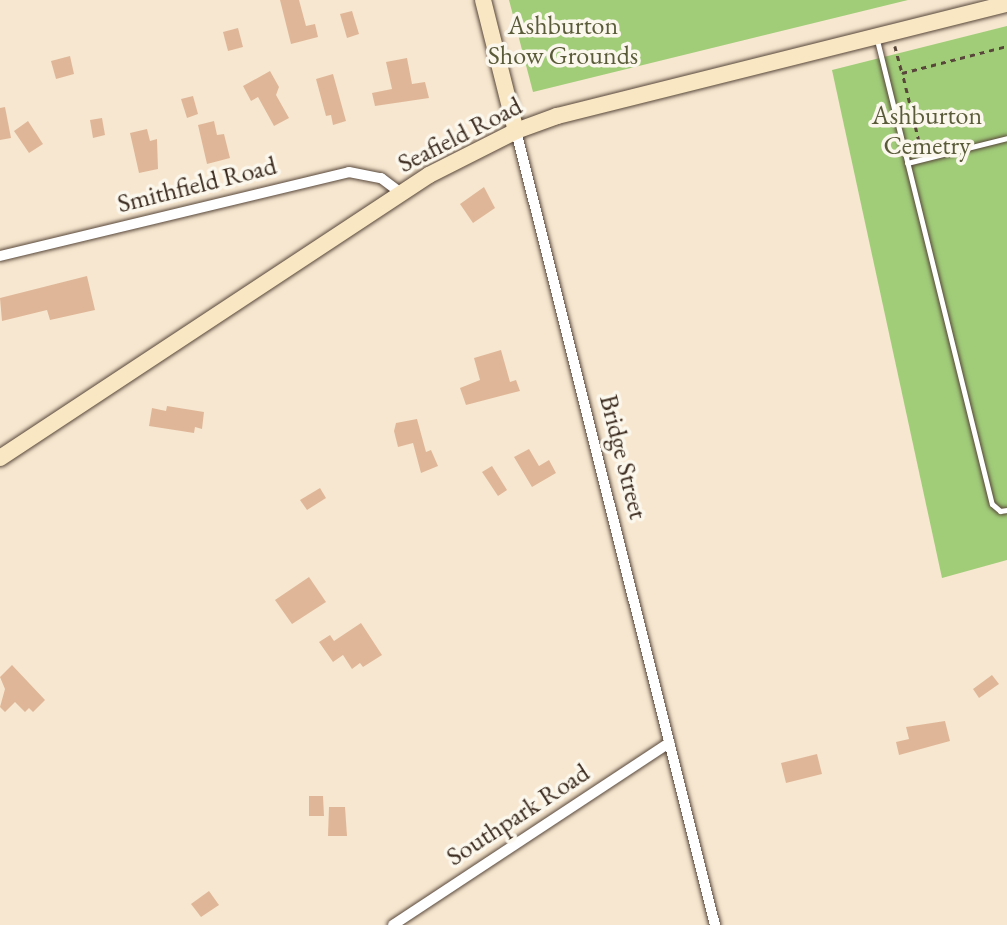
<!DOCTYPE html>
<style>
body{margin:0}
#map{position:relative;width:1007px;height:925px;overflow:hidden;background:#f7e7d0;font-family:"EB Garamond",serif}
div>[style]{position:absolute}
.green>*{inset:0;background:#a1cd79}
.building>*{inset:0;background:#dfb798}
.path>*{height:2.5px;margin-top:-1.25px;transform-origin:0;background:repeating-linear-gradient(90deg,#574639 0 5px,transparent 0 10px)}
.roads{filter:drop-shadow(0 0 2px #574639) drop-shadow(0 0 2px #574639)}
.lane>*{height:5px;margin:-2.5px;padding:0 2.5px;transform-origin:2.5px;border-radius:2.5px;background:#fff}
.street>*{height:10px;margin:-5px;padding:0 5px;transform-origin:5px;border-radius:5px;background:#fff}
.secondary>*{height:16px;margin:-8px;padding:0 8px;transform-origin:8px;border-radius:8px;background:#f9e7c3}
span{translate:-50% -50%;white-space:nowrap;text-align:center;line-height:1.15;-webkit-text-stroke:7px #fbf7ec;paint-order:stroke}
.park-label{font-size:26px;color:#5a5b39}
.street-label{font-size:26px;color:#3b2a1e}
</style>
<div id="map">
<div class="green">
<i style="clip-path:polygon(509px 0,908px 0,533px 92px)"></i>
<i style="clip-path:polygon(1007px 26px,1007px 560px,942px 578px,832px 70px)"></i>
</div>
<div class="building">
<i style="clip-path:polygon(280px 0,299px 0,306px 26px,315px 24px,318px 37px,291px 44px)"></i>
<i style="clip-path:polygon(352px 11px,359px 34px,347px 38px,340px 14px)"></i>
<i style="clip-path:polygon(238px 28px,243px 47px,228px 51px,223px 32px)"></i>
<i style="clip-path:polygon(70px 56px,74px 74px,56px 79px,51px 61px)"></i>
<i style="clip-path:polygon(407px 58px,412px 84px,425px 82px,429px 98px,375px 106px,372px 93px,392px 89px,386px 62px)"></i>
<i style="clip-path:polygon(270px 71px,279px 87px,276px 95px,289px 118px,274px 126px,258px 97px,251px 101px,243px 86px)"></i>
<i style="clip-path:polygon(333px 74px,346px 121px,333px 125px,331px 115px,326px 116px,316px 79px)"></i>
<i style="clip-path:polygon(193px 96px,198px 114px,187px 118px,181px 99px)"></i>
<i style="clip-path:polygon(5px 107px,11px 138px,0 140px,0 108px)"></i>
<i style="clip-path:polygon(102px 118px,105px 135px,93px 138px,90px 120px)"></i>
<i style="clip-path:polygon(28px 121px,43px 144px,29px 153px,14px 131px)"></i>
<i style="clip-path:polygon(214px 121px,217px 135px,224px 134px,230px 158px,207px 164px,198px 125px)"></i>
<i style="clip-path:polygon(147px 129px,150px 141px,157px 139px,158px 169px,139px 173px,130px 133px)"></i>
<i style="clip-path:polygon(484px 187px,495px 208px,473px 223px,460px 204px)"></i>
<i style="clip-path:polygon(87px 276px,95px 310px,50px 320px,47px 310px,2px 321px,0 298px)"></i>
<i style="clip-path:polygon(501px 350px,510px 382px,516px 380px,520px 391px,466px 405px,460px 388px,480px 380px,474px 358px)"></i>
<i style="clip-path:polygon(167px 406px,204px 412px,202px 429px,195px 427px,194px 433px,149px 426px,152px 408px,166px 411px)"></i>
<i style="clip-path:polygon(417px 419px,426px 452px,431px 450px,438px 466px,421px 473px,413px 443px,398px 447px,394px 431px,396px 423px)"></i>
<i style="clip-path:polygon(529px 449px,539px 466px,549px 460px,556px 473px,532px 487px,514px 457px)"></i>
<i style="clip-path:polygon(492px 466px,507px 490px,498px 496px,482px 472px)"></i>
<i style="clip-path:polygon(320px 488px,326px 498px,307px 510px,300px 500px)"></i>
<i style="clip-path:polygon(309px 577px,326px 602px,292px 624px,275px 600px)"></i>
<i style="clip-path:polygon(361px 623px,382px 655px,363px 667px,360px 663px,352px 669px,343px 655px,333px 662px,319px 642px,330px 635px,334px 641px)"></i>
<i style="clip-path:polygon(12px 665px,45px 700px,33px 712px,29px 708px,25px 712px,15px 702px,5px 712px,0 707px,5px 689px,0 677px)"></i>
<i style="clip-path:polygon(992px 675px,999px 684px,979px 698px,973px 689px)"></i>
<i style="clip-path:polygon(945px 721px,950px 741px,899px 755px,896px 742px,909px 739px,906px 727px)"></i>
<i style="clip-path:polygon(817px 754px,822px 774px,786px 783px,781px 763px)"></i>
<i style="clip-path:polygon(309px 796px,323px 796px,324px 816px,309px 816px)"></i>
<i style="clip-path:polygon(329px 807px,345px 807px,347px 836px,328px 836px)"></i>
<i style="clip-path:polygon(209px 891px,219px 905px,201px 917px,191px 904px)"></i>
</div>
<div class="path">
<i style="left:895px;top:46px;width:28px;rotate:75deg"></i>
<i style="left:921px;top:151px;width:80px;rotate:-103.7deg"></i>
<i style="left:902px;top:73px;width:108px;rotate:-14.4deg"></i>
</div>
<div class="roads">
<div class="lane">
<i style="left:877px;top:40px;width:478px;rotate:76.1deg"></i>
<i style="left:992px;top:504px;width:11px;rotate:41deg"></i>
<i style="left:1000px;top:511px;width:7px;rotate:-8deg"></i>
<i style="left:907px;top:163px;width:103px;rotate:-14deg"></i>
</div>
<div class="street">
<i style="left:516px;top:131px;width:819px;rotate:75.93deg"></i>
<i style="left:0;top:256px;width:359px;rotate:-13.5deg"></i>
<i style="left:349px;top:172px;width:33px;rotate:11deg"></i>
<i style="left:381px;top:178px;width:25px;rotate:37deg"></i>
<i style="left:393px;top:925px;width:331px;rotate:-33.4deg"></i>
</div>
<div class="secondary">
<i style="left:483px;top:0;width:135px;rotate:75.9deg"></i>
<i style="left:0;top:458px;width:514px;rotate:-33.41deg"></i>
<i style="left:429px;top:175px;width:97px;rotate:-26.8deg"></i>
<i style="left:516px;top:131px;width:44px;rotate:-20.1deg"></i>
<i style="left:557px;top:116px;width:464px;rotate:-14deg"></i>
</div>
</div>
<div class="park-label">
<span style="left:563px;top:41px">Ashburton<br>Show Grounds</span>
<span style="left:927px;top:131px">Ashburton<br>Cemetry</span>
</div>
<div class="street-label">
<span style="left:460px;top:135px;rotate:-27deg">Seafield Road</span>
<span style="left:197px;top:185px;rotate:-14deg">Smithfield Road</span>
<span style="left:623px;top:457px;rotate:76deg">Bridge Street</span>
<span style="left:518px;top:815px;rotate:-33deg">Southpark Road</span>
</div>
</div>
